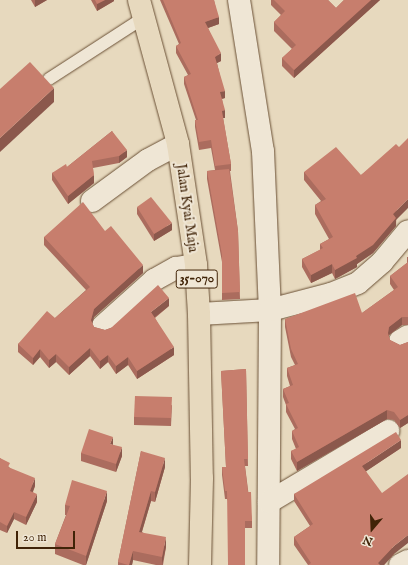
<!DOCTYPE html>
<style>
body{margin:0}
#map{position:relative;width:408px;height:565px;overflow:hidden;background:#e7d9be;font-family:"IM FELL English",serif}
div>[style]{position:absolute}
.roads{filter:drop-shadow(0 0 1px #6a5035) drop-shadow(0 0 1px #6a5035)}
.service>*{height:12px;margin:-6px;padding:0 6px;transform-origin:6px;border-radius:6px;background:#efe6d5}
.minor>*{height:22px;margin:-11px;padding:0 11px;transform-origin:11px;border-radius:11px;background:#efe6d5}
.primary>*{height:22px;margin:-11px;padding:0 11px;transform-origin:11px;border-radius:11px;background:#e7d9be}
.wall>*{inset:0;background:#ab6c5e}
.shaded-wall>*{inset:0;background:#8b584c}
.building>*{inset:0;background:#c77e6d}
span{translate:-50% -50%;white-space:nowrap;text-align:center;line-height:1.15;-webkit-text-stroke:4px #efe6d5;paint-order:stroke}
.shield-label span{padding:1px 3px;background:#efe6d5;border:1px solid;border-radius:3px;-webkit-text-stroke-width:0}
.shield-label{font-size:13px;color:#402307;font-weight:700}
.street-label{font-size:14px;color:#402307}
.north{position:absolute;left:352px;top:509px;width:40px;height:40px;-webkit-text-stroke:3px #efe6d5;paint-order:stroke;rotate:199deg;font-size:11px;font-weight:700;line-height:16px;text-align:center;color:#402307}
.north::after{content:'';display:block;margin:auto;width:14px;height:18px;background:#402307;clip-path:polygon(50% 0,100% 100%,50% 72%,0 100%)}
.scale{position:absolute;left:16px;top:531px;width:59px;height:18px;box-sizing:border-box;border:2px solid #402307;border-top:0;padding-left:5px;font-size:12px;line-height:14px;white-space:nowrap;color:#402307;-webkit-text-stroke:3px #efe6d5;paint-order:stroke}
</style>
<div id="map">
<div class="roads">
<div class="service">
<i style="left:49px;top:79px;width:114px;rotate:-32.9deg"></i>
</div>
<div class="minor">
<i style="left:239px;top:0;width:153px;rotate:81deg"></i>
<i style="left:263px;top:151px;width:159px;rotate:87.5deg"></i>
<i style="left:270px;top:310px;width:255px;rotate:90.4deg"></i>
<i style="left:92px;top:201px;width:69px;rotate:-36.2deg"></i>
<i style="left:148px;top:160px;width:34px;rotate:-28deg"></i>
<i style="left:199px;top:314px;width:71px;rotate:-3.2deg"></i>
<i style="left:270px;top:310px;width:63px;rotate:-14.7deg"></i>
<i style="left:331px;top:294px;width:29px;rotate:-22deg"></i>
<i style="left:358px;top:283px;width:32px;rotate:-41deg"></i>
<i style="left:382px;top:262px;width:40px;rotate:-50deg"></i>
<i style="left:103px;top:326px;width:69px;rotate:-42deg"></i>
<i style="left:154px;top:280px;width:25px;rotate:-29deg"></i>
<i style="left:176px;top:268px;width:20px;rotate:-9deg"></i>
<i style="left:400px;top:341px;width:9px;rotate:-32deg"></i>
<i style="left:269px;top:502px;width:139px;rotate:-30.8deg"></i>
<i style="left:400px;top:565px;width:9px;rotate:-27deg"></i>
</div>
<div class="primary">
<i style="left:139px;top:0;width:149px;rotate:74.8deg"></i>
<i style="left:178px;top:144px;width:122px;rotate:81.5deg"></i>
<i style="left:196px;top:265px;width:49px;rotate:86.5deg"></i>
<i style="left:199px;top:314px;width:164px;rotate:89deg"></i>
<i style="left:202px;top:478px;width:87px;rotate:91.3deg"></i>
</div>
</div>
<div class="wall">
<i style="clip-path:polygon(31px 0,47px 0,35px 7px)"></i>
<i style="clip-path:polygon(91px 0,114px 0,114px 1px,97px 11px)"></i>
<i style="clip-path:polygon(160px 0,214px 0,219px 24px,208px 28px,221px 61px,217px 63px,225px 98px,222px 99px,225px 118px,223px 118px,231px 164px,231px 171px,230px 171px,238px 231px,240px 299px,222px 300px,222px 262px,207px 179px,207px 171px,215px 170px,211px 148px,199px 150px,195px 127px,195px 120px,196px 120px,184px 84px,184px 77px,188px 75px,176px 53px,176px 46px,179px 44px)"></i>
<i style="clip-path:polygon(271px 0,328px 0,336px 8px,344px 0,380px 0,294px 78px,282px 66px,282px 58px,292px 49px,274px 31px,274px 22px,281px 15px,271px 5px)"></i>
<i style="clip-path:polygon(112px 131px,127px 157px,119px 163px,93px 168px,94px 183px,68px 204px,52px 180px,52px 173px,67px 167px)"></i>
<i style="clip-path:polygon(399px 147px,396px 226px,373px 253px,357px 264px,357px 267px,335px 279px,332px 273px,311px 283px,302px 267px,302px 259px,320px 250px,320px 244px,329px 239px,315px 214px,315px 205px,321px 201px,304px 180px,304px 172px,361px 175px)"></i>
<i style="clip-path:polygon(137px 207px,172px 230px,154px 241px,137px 214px)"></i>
<i style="clip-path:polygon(105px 231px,143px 273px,94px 317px,92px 323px,94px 327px,105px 330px,169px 306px,155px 318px,174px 355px,137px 379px,128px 365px,116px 374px,108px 362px,100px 369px,90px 356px,69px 375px,56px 362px,49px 368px,40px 357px,33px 365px,18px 352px,18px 344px,55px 318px,86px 290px,44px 245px,44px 237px)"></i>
<i style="clip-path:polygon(407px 257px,408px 257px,408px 325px,402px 325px,389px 335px,389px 337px,390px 340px,400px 345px,408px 342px,408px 423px,400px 428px,394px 420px,387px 419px,297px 471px,291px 459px,291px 451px,296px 449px,292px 439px,292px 431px,295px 429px,286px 412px,286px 405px,283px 397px,283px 389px,290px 386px,287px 376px,287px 368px,295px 365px,291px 357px,285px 327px,285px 319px,362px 313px,394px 290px,390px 284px,390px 276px,407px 263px)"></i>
<i style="clip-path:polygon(246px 369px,248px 466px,245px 466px,252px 521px,252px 528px,245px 528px,227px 499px,225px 499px,222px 475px,222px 467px,226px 467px,221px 371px)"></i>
<i style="clip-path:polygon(172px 405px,171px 426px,134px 425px,134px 417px)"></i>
<i style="clip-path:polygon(113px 445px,122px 456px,116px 472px,81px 461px,81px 453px)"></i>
<i style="clip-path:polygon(401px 448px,366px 471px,394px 554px,384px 565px,308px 565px,294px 545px,294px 537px,310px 526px,294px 501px,294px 494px)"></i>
<i style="clip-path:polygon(141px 451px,165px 467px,155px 502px,151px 501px,142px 532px,166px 547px,163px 565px,156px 565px,133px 560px,132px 565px,118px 565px,118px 562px)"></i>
<i style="clip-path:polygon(0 458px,10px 468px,35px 486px,33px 492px,37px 502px,26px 525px,14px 519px,7px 533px,0 530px)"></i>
<i style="clip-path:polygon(107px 501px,86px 565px,83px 565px,55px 554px,55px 544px,66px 515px,65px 515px,65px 505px)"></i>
</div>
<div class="shaded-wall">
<i style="clip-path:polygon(35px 0,47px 0,35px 7px)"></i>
<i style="clip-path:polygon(105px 0,114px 0,114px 1px,97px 11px,97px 4px)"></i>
<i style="clip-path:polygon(371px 0,380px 0,294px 78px,294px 70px)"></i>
<i style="clip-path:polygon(219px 17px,219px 24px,205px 29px,205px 22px)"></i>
<i style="clip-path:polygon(221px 53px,221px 61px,215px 64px,215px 57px)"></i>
<i style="clip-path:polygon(54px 88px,54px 102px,0 152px,0 138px)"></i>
<i style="clip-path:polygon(225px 91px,225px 98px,220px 99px,220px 92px)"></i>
<i style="clip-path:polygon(225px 110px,225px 118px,222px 118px,222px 111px)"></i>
<i style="clip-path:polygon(127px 150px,127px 157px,119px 163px,119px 156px)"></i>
<i style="clip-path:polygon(94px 175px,94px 183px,68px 204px,68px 196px)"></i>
<i style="clip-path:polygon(408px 199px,408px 208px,396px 220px,396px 226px,373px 253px,357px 264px,357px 267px,335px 279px,335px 270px,356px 256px,393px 214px)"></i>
<i style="clip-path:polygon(172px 223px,172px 230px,154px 241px,154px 234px)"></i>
<i style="clip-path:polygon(332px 264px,332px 273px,311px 283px,311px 275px)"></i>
<i style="clip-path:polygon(143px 265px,143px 273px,94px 317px,91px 328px,91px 320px,94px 309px)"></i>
<i style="clip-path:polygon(169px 298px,169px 306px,151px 320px,151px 312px)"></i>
<i style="clip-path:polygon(402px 317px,402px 325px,389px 335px,388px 341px,388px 333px,389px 327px)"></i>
<i style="clip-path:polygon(174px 347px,174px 355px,137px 379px,137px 371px)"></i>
<i style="clip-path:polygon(90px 348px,90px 356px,69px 375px,69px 367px)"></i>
<i style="clip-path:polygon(40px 349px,40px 357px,33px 365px,33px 358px)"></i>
<i style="clip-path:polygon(56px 354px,56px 362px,49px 368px,49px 360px)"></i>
<i style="clip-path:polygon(108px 355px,108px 362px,100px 369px,100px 361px)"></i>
<i style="clip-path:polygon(128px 357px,128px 365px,116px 374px,116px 366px)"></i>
<i style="clip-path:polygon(387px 410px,387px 419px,297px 471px,297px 462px)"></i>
<i style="clip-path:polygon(408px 415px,408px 423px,400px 428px,400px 420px)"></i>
<i style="clip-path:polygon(113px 437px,113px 445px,110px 444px)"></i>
<i style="clip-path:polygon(401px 440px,401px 448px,362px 474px,362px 466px)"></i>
<i style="clip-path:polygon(122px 447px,122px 456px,116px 472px,116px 464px)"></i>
<i style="clip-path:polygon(165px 458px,165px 467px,155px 502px,155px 492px)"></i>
<i style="clip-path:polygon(35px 478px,35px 486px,30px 498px,30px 491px)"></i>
<i style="clip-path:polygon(107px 491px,107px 501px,86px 565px,86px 556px)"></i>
<i style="clip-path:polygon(151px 491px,151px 501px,139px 541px,139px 532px)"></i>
<i style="clip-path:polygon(37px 494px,37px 502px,26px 525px,26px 517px)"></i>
<i style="clip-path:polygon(14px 512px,14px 519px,7px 533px,7px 526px)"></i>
<i style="clip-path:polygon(408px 535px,408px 543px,394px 554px,384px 565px,378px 565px,378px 563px,394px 546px)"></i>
<i style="clip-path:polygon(166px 537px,166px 547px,162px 565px,162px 557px)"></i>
<i style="clip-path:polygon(133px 551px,133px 560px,132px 565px,129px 565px)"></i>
</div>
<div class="building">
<i style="clip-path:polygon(95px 0,105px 0,97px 4px)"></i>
<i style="clip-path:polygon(163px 0,214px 0,219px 17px,205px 22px,221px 53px,215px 57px,225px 91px,220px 92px,225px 110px,222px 111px,231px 164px,215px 166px,211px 140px,199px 142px,195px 120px,198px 120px,184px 77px,191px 74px,176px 46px,181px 43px)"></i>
<i style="clip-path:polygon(274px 0,328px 0,336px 8px,344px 0,371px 0,294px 70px,282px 58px,296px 45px,274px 22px,285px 11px)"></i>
<i style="clip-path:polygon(30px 62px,54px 88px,0 138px,0 89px)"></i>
<i style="clip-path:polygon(112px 131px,127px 150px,119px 156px,92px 161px,94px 175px,68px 196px,52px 173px,66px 164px,67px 167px)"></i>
<i style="clip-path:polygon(408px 138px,408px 199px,393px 214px,396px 218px,373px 245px,356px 256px,357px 258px,335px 270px,332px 264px,311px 275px,302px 259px,323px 248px,320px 244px,333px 237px,315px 205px,326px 199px,304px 172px,336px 147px,361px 175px,396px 144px,399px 147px)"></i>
<i style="clip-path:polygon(229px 169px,238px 231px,240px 292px,222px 293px,222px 255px,207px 171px)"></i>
<i style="clip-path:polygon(151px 197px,172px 223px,154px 234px,137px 207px)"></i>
<i style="clip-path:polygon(83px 202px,105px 231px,111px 226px,143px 265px,94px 309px,91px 320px,94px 327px,105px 330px,111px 328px,158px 285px,169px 298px,151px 312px,174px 347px,137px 371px,128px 357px,116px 366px,108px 355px,100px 361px,90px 348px,69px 367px,56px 354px,49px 360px,40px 349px,33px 358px,18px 344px,47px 311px,55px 318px,90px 287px,44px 237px)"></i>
<i style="clip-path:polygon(408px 262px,408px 317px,402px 317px,389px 327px,388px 333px,390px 340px,400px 345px,408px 342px,408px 415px,400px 420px,394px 412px,387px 410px,297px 462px,291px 451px,299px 447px,292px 431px,298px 428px,286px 404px,289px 403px,283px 389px,293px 385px,287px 368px,298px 364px,291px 349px,285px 319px,355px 293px,362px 313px,398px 287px,390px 276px)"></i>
<i style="clip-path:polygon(246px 369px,248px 459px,244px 459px,248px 492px,251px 492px,252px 521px,245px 521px,245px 565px,228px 565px,227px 491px,225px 491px,222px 467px,226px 467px,221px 371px)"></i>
<i style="clip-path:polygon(135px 396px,172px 397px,171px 418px,134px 417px)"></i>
<i style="clip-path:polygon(89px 429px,113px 437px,110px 444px,122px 447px,116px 464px,81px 453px)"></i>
<i style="clip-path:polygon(396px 432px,401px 440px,362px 466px,382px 493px,408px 474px,408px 535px,394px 546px,378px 563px,380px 565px,308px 565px,311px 563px,294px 537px,313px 524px,294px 494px)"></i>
<i style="clip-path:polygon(141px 451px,165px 458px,155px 492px,151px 491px,139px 532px,166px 537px,162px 557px,133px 551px,129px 565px,128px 565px,118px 562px)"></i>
<i style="clip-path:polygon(0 458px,10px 463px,8px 467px,35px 478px,30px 491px,37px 494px,26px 517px,14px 512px,7px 526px,0 522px)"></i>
<i style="clip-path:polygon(72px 480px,107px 491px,86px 556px,55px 544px,70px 506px,65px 505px)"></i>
</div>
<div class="shield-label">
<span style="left:197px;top:279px">35-070</span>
</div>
<div class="street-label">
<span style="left:187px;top:208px;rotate:82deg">Jalan Kyai Maja</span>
</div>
<div class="north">N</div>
<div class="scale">20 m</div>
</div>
